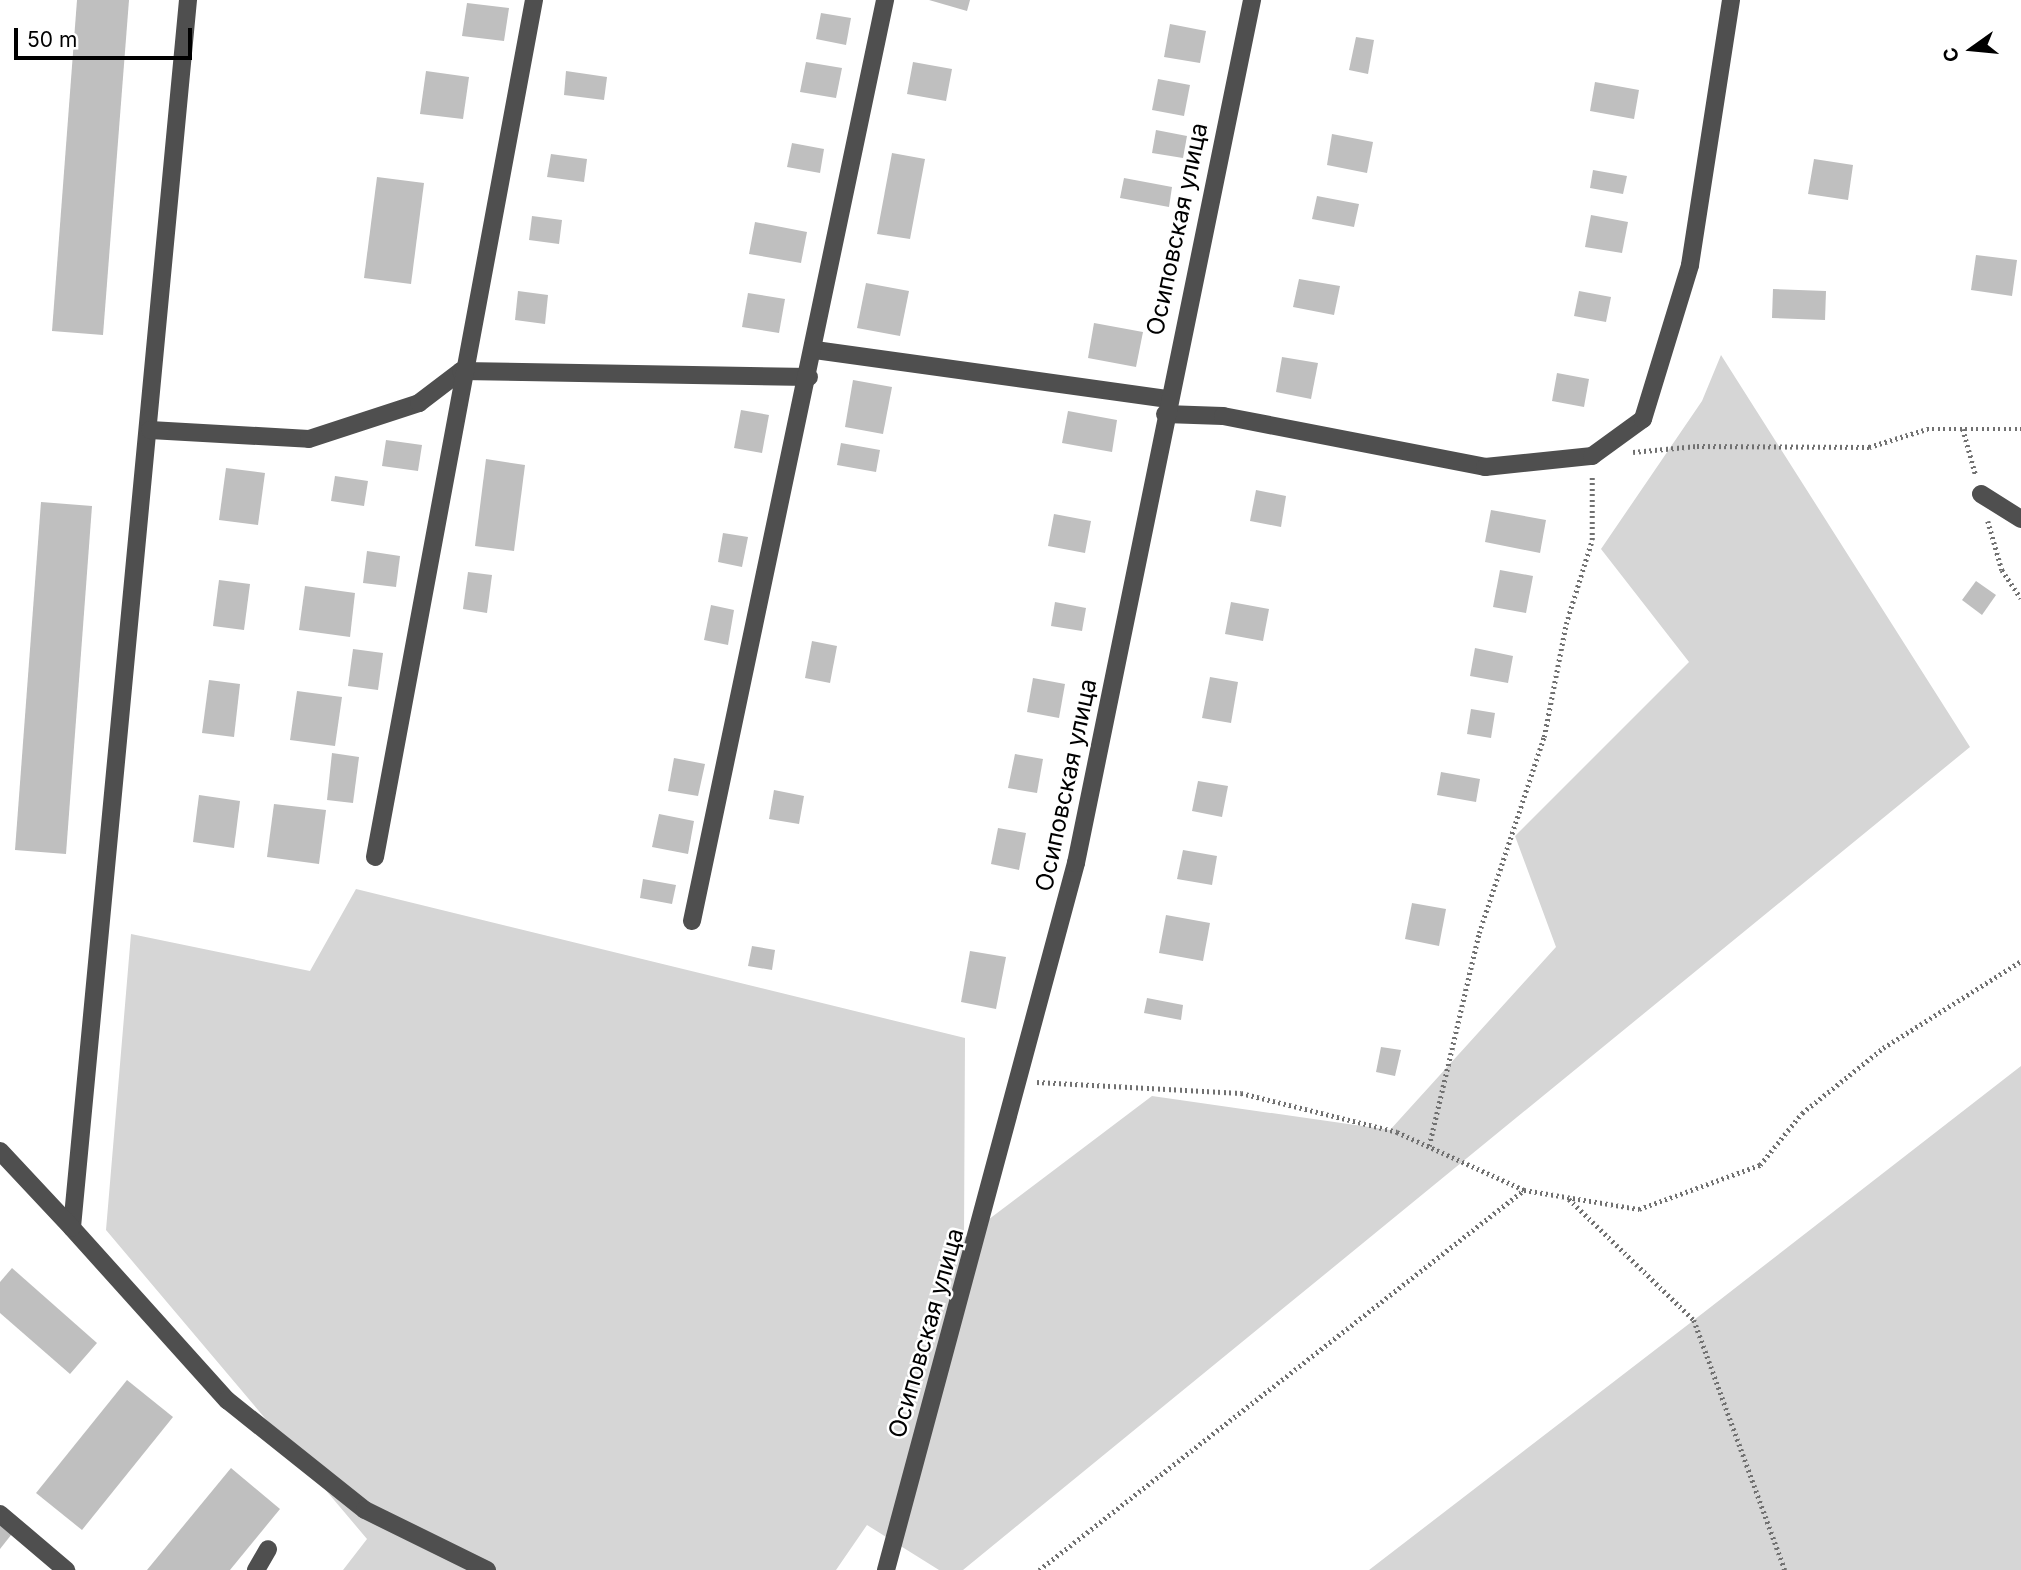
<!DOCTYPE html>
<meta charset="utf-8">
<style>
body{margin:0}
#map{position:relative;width:2021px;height:1570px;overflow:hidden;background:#fff;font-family:Inter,sans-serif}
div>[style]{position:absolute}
.green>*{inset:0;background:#d6d6d6}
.building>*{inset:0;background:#bfbfbf}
.path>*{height:4.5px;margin-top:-2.25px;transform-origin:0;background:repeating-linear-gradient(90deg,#717171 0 2px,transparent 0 5.5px)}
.minor>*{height:18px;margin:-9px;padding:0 9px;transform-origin:9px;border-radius:9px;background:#4f4f4f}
span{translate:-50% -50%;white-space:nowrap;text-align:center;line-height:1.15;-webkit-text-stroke:5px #fff;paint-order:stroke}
.street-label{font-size:24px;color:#000}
.north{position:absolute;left:1937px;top:14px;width:70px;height:70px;-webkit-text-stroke:5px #fff;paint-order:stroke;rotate:255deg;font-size:19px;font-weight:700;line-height:28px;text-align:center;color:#000}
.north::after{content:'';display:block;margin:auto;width:24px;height:32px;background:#000;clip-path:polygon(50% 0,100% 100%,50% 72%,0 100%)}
.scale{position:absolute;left:14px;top:28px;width:178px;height:32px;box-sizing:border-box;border:4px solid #000;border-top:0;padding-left:9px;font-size:21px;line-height:24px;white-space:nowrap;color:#000;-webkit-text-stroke:5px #fff;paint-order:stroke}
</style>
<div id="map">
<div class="green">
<i style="clip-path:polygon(1721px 355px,1970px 747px,963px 1570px,939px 1570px,867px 1525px,836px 1570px,343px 1570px,367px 1539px,106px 1230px,131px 934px,310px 971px,356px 889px,965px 1038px,964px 1238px,1152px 1096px,1390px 1130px,1556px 947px,1515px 836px,1689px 662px,1601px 549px,1702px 401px)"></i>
<i style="clip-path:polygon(2021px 1066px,2021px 1570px,1369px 1570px,1694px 1320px)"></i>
</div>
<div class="building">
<i style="clip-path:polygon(77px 0,129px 0,103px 335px,52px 331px)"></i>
<i style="clip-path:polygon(929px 0,970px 0,967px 11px)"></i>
<i style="clip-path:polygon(467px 3px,509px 8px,504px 41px,462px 36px)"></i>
<i style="clip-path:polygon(821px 13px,851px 18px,846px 45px,816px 39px)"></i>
<i style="clip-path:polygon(1170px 24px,1206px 31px,1200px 63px,1164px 57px)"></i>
<i style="clip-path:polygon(1356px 37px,1374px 40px,1368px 74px,1349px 70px)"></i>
<i style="clip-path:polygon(806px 62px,842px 68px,836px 98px,800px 92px)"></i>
<i style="clip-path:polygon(913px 62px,952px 69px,946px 101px,907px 94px)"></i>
<i style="clip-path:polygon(426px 71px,469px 77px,463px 119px,420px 114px)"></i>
<i style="clip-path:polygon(566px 71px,607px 77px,604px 100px,564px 95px)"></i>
<i style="clip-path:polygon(1158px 79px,1190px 85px,1184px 116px,1152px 110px)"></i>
<i style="clip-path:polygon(1595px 82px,1639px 90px,1634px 119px,1590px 111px)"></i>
<i style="clip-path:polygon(1156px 130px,1187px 136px,1183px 158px,1152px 153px)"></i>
<i style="clip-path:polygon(1332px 134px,1373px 142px,1367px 173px,1327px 165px)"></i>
<i style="clip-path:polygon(792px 143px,824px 149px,820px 173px,787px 167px)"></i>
<i style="clip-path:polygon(892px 153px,925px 159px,910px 239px,877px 234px)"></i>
<i style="clip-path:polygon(551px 154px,587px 159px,584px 182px,547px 177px)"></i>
<i style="clip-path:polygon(1814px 159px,1853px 165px,1848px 200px,1808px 194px)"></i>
<i style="clip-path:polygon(1593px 170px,1627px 176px,1623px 194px,1590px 188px)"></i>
<i style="clip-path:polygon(377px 177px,424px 183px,411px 284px,364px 278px)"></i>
<i style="clip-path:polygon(1124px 178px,1172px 187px,1169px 207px,1120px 198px)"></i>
<i style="clip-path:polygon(1317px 196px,1359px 204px,1354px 227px,1312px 219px)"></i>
<i style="clip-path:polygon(1591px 215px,1628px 222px,1622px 253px,1585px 247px)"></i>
<i style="clip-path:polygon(532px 216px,562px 220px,559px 244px,529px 240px)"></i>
<i style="clip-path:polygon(755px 222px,807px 232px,801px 263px,749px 254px)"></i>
<i style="clip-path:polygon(1976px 255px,2017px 260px,2012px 296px,1971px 290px)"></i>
<i style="clip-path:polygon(1299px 279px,1340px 286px,1334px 315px,1293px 307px)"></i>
<i style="clip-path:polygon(866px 283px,909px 291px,900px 336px,857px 328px)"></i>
<i style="clip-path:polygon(1773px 289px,1826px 291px,1825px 320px,1772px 318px)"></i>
<i style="clip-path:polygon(518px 291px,548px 295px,545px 324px,515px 320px)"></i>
<i style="clip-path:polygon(1579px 291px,1611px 297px,1606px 322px,1574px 316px)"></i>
<i style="clip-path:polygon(748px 293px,785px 299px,779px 333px,742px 327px)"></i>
<i style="clip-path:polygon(1094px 323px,1143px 332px,1136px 367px,1088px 358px)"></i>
<i style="clip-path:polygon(1282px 357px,1318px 363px,1311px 399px,1276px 392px)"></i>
<i style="clip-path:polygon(1557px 373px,1589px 379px,1584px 407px,1552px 401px)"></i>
<i style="clip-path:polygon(853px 380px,892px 387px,883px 434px,845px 427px)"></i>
<i style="clip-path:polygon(741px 410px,769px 415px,762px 453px,734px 448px)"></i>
<i style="clip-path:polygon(1068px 411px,1117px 420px,1112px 452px,1062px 443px)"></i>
<i style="clip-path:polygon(386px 440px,422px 445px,418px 471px,382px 466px)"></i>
<i style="clip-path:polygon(841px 443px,880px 450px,876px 472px,837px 465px)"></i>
<i style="clip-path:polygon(486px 459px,525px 465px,514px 551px,475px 546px)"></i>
<i style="clip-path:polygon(226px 468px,265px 473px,258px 525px,219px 520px)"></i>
<i style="clip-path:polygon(335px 476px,368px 481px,364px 506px,331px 501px)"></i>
<i style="clip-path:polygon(1256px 490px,1286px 496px,1281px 527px,1250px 521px)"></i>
<i style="clip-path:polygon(41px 502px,92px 506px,66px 854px,15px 850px)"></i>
<i style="clip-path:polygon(1491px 510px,1546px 520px,1540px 553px,1485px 542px)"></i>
<i style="clip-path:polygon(1054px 514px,1091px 521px,1085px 553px,1048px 546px)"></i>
<i style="clip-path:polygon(723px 533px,748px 537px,742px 567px,718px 562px)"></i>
<i style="clip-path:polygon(367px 551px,400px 556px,396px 587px,363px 583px)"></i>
<i style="clip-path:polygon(1500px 570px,1533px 576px,1526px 613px,1493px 607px)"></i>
<i style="clip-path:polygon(468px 572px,492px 575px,487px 613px,463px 609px)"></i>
<i style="clip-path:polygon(219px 580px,250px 584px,244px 630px,213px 626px)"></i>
<i style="clip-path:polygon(1976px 581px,1996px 595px,1982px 615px,1962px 600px)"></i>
<i style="clip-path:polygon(305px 586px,355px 593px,350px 637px,299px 630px)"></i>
<i style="clip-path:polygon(1055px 602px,1086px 608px,1082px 631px,1051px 626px)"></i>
<i style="clip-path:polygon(1231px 602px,1269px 609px,1263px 641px,1225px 634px)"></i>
<i style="clip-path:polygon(711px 605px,734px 610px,728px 645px,704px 640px)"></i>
<i style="clip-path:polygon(812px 641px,837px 646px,830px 683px,805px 678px)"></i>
<i style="clip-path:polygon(1475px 648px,1513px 656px,1508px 683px,1470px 676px)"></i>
<i style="clip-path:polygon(353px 649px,383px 653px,378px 690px,348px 686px)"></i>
<i style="clip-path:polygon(1210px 677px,1238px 682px,1231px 723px,1202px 718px)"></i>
<i style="clip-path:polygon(1033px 678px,1065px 684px,1059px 718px,1027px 712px)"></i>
<i style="clip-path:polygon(209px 680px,240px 684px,234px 737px,202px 733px)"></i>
<i style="clip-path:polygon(297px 691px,342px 697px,335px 746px,290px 740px)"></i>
<i style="clip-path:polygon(1471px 709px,1495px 713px,1491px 738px,1467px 734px)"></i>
<i style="clip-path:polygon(332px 753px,359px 757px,353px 803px,327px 800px)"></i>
<i style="clip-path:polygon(1015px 754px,1043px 759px,1037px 793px,1008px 788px)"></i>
<i style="clip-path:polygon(674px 758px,705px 764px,698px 796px,668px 791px)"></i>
<i style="clip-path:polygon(1441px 772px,1480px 779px,1476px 802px,1437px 795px)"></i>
<i style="clip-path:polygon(1198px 781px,1228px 786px,1222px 817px,1192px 811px)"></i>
<i style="clip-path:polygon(774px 790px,804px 796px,799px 824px,769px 819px)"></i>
<i style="clip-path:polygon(199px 795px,240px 801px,234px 848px,193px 842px)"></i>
<i style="clip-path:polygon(274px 804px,326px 810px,319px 864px,267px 857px)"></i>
<i style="clip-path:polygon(659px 814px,694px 821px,688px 854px,652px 847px)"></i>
<i style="clip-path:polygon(998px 828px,1026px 833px,1019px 870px,991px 864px)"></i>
<i style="clip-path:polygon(1183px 850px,1217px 856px,1212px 885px,1177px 879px)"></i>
<i style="clip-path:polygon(643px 879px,676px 885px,672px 904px,640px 898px)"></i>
<i style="clip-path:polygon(1412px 903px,1446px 909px,1439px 946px,1405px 939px)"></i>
<i style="clip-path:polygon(1166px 915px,1210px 923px,1203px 961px,1159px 953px)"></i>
<i style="clip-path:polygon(752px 946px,775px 950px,772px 970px,748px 966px)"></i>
<i style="clip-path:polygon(970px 951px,1006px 957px,996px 1009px,961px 1002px)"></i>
<i style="clip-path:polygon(1147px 998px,1183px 1005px,1181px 1020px,1144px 1013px)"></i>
<i style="clip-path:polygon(1381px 1047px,1401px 1050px,1395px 1076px,1376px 1072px)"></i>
<i style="clip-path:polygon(12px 1268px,97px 1343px,70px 1374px,0 1313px,0 1282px)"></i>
<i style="clip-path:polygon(127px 1380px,173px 1417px,82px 1530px,36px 1493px)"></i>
<i style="clip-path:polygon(231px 1468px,280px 1509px,230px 1570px,147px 1570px)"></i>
<i style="clip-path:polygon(0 1519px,15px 1530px,0 1549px)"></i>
</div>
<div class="path">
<i style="left:1963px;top:429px;width:49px;rotate:74.5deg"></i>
<i style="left:1633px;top:452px;width:64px;rotate:-5.4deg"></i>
<i style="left:1697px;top:446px;width:172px;rotate:0.3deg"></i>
<i style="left:1869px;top:447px;width:61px;rotate:-17.2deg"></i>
<i style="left:1927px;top:429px;width:94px"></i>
<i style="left:1988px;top:521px;width:51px;rotate:74.1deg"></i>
<i style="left:2002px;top:570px;width:34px;rotate:56deg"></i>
<i style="left:1037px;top:1082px;width:204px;rotate:3.1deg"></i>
<i style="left:1241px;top:1093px;width:161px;rotate:14deg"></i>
<i style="left:1397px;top:1132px;width:140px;rotate:24.5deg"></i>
<i style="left:1524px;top:1190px;width:117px;rotate:9.4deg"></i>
<i style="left:1639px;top:1209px;width:129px;rotate:-20deg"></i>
<i style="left:1760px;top:1165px;width:67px;rotate:-51.1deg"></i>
<i style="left:1802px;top:1113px;width:104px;rotate:-38.7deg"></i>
<i style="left:1883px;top:1048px;width:163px;rotate:-32.2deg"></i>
<i style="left:1429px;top:1146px;width:219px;rotate:-76.8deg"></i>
<i style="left:1479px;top:933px;width:206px;rotate:-71.7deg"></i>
<i style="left:1544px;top:737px;width:115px;rotate:-79deg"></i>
<i style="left:1566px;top:624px;width:88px;rotate:-72.8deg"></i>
<i style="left:1592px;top:540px;width:64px;rotate:-90deg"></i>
<i style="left:1569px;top:1199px;width:174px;rotate:44.1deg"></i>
<i style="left:1694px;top:1320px;width:266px;rotate:70deg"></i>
<i style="left:1039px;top:1570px;width:616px;rotate:-38.08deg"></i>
</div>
<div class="minor">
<i style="left:188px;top:0;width:1233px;rotate:95.4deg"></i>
<i style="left:72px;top:1228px;width:232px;rotate:48deg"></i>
<i style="left:227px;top:1400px;width:176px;rotate:38.6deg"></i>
<i style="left:365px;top:1510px;width:136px;rotate:26.2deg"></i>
<i style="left:815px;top:350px;width:355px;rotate:7.9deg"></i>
<i style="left:1165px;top:414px;width:58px;rotate:2deg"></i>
<i style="left:1223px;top:416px;width:267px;rotate:11deg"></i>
<i style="left:1485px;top:467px;width:108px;rotate:-5.9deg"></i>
<i style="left:1592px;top:456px;width:63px;rotate:-36deg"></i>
<i style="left:1643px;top:419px;width:161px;rotate:-73deg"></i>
<i style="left:1690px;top:265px;width:268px;rotate:-81.2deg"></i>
<i style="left:150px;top:430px;width:159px;rotate:3.2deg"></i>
<i style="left:309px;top:439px;width:116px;rotate:-18.1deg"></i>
<i style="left:419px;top:403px;width:53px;rotate:-37.3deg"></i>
<i style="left:461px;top:371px;width:348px;rotate:1deg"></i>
<i style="left:1981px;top:494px;width:47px;rotate:32deg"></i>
<i style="left:375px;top:857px;width:872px;rotate:-79.49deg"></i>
<i style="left:692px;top:921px;width:941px;rotate:-78.16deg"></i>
<i style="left:0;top:1151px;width:105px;rotate:46.9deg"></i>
<i style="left:0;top:1514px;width:87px;rotate:40.3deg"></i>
<i style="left:256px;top:1570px;width:24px;rotate:-60deg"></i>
<i style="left:886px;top:1570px;width:732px;rotate:-74.96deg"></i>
<i style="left:1076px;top:863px;width:881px;rotate:-78.47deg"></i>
</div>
<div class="street-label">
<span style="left:1177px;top:229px;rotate:-78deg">Осиповская улица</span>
<span style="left:1066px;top:785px;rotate:-78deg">Осиповская улица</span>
<span style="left:926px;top:1333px;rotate:-74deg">Осиповская улица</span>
</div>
<div class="north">С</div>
<div class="scale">50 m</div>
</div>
